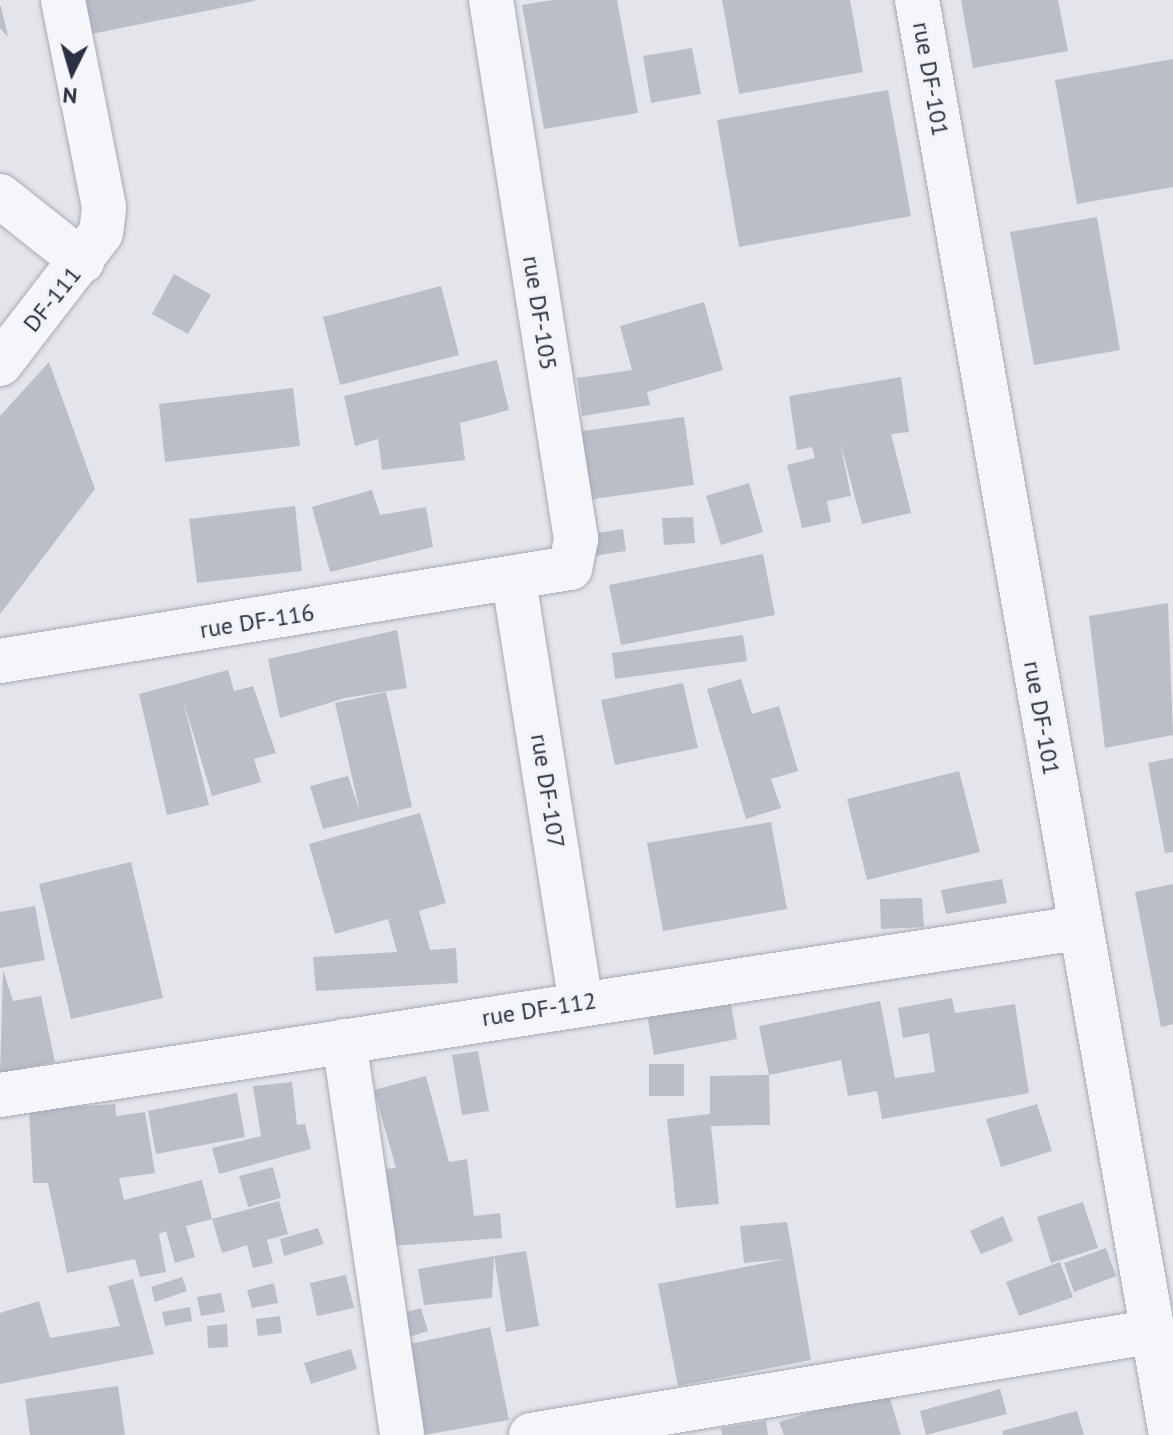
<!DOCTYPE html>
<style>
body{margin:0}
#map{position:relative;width:1173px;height:1435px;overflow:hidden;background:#e3e5eb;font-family:"PT Sans",sans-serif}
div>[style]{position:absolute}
.building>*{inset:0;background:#babec8}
.roads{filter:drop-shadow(0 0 2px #a8abb5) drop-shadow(0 0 2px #a8abb5)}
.street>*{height:44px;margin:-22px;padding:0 22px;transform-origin:22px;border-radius:22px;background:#f5f6f9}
span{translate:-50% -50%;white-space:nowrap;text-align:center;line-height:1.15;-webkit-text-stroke:7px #f2f4f8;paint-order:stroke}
.street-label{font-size:24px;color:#2a3143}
.north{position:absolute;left:32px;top:32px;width:80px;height:80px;-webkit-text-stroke:6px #f2f4f8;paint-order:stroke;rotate:185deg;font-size:22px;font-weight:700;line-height:32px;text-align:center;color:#2a3143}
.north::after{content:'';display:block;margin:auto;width:28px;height:36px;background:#2a3143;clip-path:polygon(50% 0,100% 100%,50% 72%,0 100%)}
</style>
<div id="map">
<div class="building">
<i style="clip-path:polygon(79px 0,255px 0,255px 1px,86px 35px)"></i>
<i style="clip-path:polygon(553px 0,617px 0,638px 113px,544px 129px,522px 5px)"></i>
<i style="clip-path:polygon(722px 0,850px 0,863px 72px,739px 94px)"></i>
<i style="clip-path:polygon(961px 0,1058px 0,1068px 51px,973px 68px)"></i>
<i style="clip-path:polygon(0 6px,1px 6px,8px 37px,0 28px)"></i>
<i style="clip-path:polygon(692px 48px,701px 94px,651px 103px,643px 56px)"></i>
<i style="clip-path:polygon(1173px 59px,1173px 187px,1077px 204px,1055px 80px)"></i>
<i style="clip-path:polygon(888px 90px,911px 216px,739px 247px,717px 120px)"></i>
<i style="clip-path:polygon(1097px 217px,1120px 350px,1034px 365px,1010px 232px)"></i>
<i style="clip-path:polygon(174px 274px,211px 295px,188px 334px,152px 314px)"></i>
<i style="clip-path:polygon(441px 286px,459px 355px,340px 385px,323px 317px)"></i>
<i style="clip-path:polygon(704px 302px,723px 370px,647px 392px,650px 405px,582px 416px,577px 378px,632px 370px,620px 326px)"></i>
<i style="clip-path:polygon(497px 360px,509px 410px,460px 423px,465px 460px,382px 470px,378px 439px,355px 446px,344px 396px)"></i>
<i style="clip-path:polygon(49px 362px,95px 489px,0 614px,0 416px)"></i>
<i style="clip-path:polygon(901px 377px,909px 432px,891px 434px,911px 513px,862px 524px,840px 442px,851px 496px,827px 501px,831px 522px,802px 528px,787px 465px,815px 458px,812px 447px,797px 450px,789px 396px)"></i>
<i style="clip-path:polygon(293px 388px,300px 446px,165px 462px,159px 404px)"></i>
<i style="clip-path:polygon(684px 417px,694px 485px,586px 500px,576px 432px)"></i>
<i style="clip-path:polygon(749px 483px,763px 532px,721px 545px,706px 496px)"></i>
<i style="clip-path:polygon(372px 490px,380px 515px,426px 507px,433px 547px,330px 572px,312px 507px)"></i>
<i style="clip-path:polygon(295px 506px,302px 571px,197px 583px,189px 519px)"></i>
<i style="clip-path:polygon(693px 517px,695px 543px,664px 545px,662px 518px)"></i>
<i style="clip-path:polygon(623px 529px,626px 551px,594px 556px,591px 534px)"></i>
<i style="clip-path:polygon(763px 554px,775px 615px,621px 645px,609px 585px)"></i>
<i style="clip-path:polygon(1168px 603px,1173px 735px,1105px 748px,1089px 616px)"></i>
<i style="clip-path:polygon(397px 630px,407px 688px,345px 698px,280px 718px,268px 659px)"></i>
<i style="clip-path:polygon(743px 635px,747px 661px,615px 679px,612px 653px)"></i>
<i style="clip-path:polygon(228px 670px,234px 691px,253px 686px,276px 753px,254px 759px,261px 782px,212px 796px,183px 700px,209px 805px,167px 815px,139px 694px)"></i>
<i style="clip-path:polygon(741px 679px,752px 714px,779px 706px,798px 771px,771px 779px,781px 808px,746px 819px,707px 689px)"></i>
<i style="clip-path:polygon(683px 683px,698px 748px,615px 765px,601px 700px)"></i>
<i style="clip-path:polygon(386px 692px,412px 807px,323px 829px,310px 786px,348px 776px,360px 812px,335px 703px)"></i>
<i style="clip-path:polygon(1173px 758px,1173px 852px,1165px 853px,1148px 763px)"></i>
<i style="clip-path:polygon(959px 771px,980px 852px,867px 880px,847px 799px)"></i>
<i style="clip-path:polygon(420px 813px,446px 903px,419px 911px,430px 950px,456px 948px,458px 983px,316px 991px,313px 957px,397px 952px,388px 919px,335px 934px,309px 844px)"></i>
<i style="clip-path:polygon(771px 822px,787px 909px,663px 931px,647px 843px)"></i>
<i style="clip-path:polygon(131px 862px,163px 998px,71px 1019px,39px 884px)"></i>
<i style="clip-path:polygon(1002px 879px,1007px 903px,946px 914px,941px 890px)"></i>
<i style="clip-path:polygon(1173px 884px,1173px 1024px,1161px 1027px,1135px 892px)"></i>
<i style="clip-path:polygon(922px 898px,924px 927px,881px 929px,880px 899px)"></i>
<i style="clip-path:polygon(35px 906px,45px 960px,0 968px,0 912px)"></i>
<i style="clip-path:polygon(3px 970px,13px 1001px,41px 996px,55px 1062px,0 1074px)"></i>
<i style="clip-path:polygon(952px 998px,955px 1013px,1015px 1004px,1029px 1093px,882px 1119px,877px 1091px,848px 1096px,841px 1060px,769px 1075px,759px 1026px,880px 1001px,895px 1078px,935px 1072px,929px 1033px,903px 1038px,898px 1008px)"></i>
<i style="clip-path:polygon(730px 999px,737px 1039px,654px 1055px,647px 1014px)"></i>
<i style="clip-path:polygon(478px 1051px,489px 1111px,462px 1115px,452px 1055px)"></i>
<i style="clip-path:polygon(649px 1064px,684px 1064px,684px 1096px,649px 1096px)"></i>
<i style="clip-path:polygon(769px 1075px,770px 1125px,711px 1126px,719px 1204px,676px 1208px,667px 1119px,710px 1114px,710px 1076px)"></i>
<i style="clip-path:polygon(426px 1076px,449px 1162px,467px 1159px,474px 1216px,500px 1213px,502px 1238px,392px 1246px,384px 1169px,396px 1168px,374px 1090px)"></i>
<i style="clip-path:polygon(292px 1082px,297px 1125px,305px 1124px,311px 1149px,219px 1174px,212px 1148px,261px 1136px,253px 1086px)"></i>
<i style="clip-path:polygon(237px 1093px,245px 1137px,156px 1154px,148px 1111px)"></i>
<i style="clip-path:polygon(115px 1104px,116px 1116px,145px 1112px,155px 1173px,119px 1178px,124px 1200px,202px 1180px,212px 1219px,186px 1226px,195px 1257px,175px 1263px,166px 1231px,159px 1234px,166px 1272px,140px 1277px,135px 1259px,67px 1273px,48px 1183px,33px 1183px,29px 1110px)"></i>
<i style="clip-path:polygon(1037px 1104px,1052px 1151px,1001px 1167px,986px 1119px)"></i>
<i style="clip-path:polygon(273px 1167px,281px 1198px,248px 1207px,239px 1176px)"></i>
<i style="clip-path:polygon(279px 1201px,288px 1234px,267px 1240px,273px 1263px,253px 1268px,247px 1245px,222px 1253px,212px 1219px)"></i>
<i style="clip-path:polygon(1083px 1202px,1098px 1248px,1051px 1263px,1037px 1217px)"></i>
<i style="clip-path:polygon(1003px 1216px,1013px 1241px,981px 1254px,970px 1231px)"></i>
<i style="clip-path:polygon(787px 1222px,811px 1360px,678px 1386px,658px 1284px,786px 1259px,744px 1263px,740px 1226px)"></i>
<i style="clip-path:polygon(318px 1228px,324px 1244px,284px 1256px,280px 1239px)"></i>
<i style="clip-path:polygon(1106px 1248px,1116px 1276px,1074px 1292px,1064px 1263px)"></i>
<i style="clip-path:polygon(526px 1251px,539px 1326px,506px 1332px,494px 1256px)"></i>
<i style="clip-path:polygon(494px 1256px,492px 1298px,424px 1305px,418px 1269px)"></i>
<i style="clip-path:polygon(1060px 1262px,1073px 1297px,1019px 1316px,1006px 1282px)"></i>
<i style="clip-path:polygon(346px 1275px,354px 1308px,317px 1316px,310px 1283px)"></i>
<i style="clip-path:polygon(182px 1277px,187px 1291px,155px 1302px,151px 1287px)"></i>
<i style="clip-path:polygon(133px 1279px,154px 1354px,0 1384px,0 1313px,39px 1301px,50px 1338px,120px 1326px,108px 1286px)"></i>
<i style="clip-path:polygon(274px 1283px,278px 1303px,252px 1308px,247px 1290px)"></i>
<i style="clip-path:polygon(221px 1293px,225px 1312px,201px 1316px,197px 1297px)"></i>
<i style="clip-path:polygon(190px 1307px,192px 1321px,165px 1326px,162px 1312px)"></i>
<i style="clip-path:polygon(421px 1308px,428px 1331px,400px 1340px,393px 1316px)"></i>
<i style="clip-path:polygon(280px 1316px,282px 1333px,258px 1336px,256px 1319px)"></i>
<i style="clip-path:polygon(227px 1324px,228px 1347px,208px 1348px,207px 1326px)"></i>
<i style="clip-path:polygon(490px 1327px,509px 1420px,424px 1435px,405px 1345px)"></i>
<i style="clip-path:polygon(351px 1349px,357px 1369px,311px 1384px,304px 1363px)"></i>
<i style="clip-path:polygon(118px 1386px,125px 1435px,30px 1435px,25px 1399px)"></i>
<i style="clip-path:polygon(887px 1389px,901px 1435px,784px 1435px,779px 1422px)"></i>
<i style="clip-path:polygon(1000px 1389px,1007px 1414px,926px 1435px,920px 1411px)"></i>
<i style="clip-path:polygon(1077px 1411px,1084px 1435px,1003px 1435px,1002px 1431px)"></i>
<i style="clip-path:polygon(766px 1421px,768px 1435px,722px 1435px,721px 1428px)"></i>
</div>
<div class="roads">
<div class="street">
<i style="left:917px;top:0;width:1457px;rotate:79.96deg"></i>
<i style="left:0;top:196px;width:105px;rotate:38.4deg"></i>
<i style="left:0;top:364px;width:165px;rotate:-52.4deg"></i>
<i style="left:101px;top:233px;width:26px;rotate:-83deg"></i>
<i style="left:104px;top:207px;width:211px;rotate:-101.2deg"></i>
<i style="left:514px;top:581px;width:426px;rotate:81deg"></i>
<i style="left:0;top:661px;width:578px;rotate:-9.27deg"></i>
<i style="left:570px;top:568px;width:30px;rotate:-78deg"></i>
<i style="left:576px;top:539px;width:546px;rotate:-98.96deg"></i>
<i style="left:344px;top:1041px;width:398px;rotate:81.6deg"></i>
<i style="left:0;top:1095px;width:1091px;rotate:-8.81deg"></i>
<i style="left:531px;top:1435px;width:627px;rotate:-9.46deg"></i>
</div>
</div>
<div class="street-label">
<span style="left:931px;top:79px;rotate:80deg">rue DF-101</span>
<span style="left:52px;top:299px;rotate:-51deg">DF-111</span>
<span style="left:540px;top:313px;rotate:81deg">rue DF-105</span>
<span style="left:257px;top:621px;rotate:-9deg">rue DF-116</span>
<span style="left:1042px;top:718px;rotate:80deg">rue DF-101</span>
<span style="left:548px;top:791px;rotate:81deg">rue DF-107</span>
<span style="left:539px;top:1009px;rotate:-9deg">rue DF-112</span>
</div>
<div class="north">N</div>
</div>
